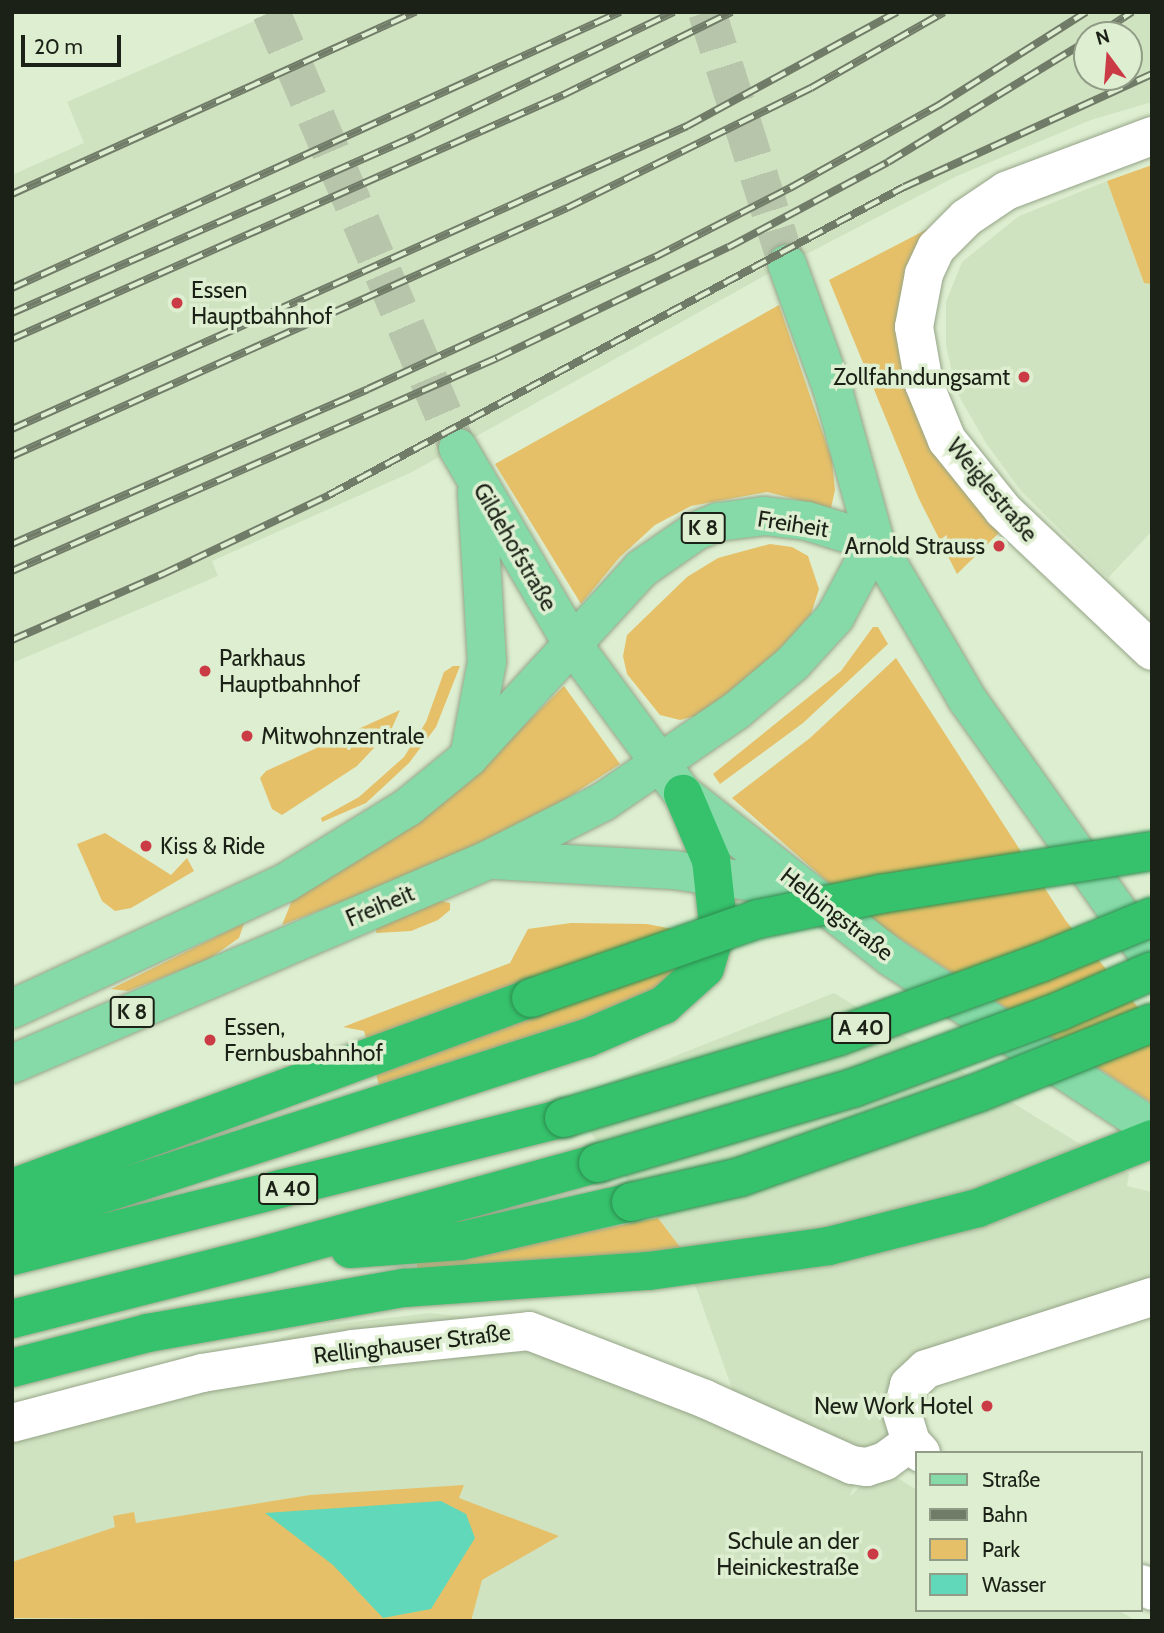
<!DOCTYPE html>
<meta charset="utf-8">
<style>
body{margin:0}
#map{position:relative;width:1164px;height:1633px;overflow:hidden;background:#deeed0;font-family:Cabin,sans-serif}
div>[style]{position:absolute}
.built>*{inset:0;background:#d0e3c0}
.green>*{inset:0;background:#e6c068}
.water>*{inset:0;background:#60d8b9}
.major-tunnel>*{height:38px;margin-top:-19px;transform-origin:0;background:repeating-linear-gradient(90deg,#b7c5ab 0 38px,transparent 0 57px)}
.roads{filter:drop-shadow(0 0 2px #95a488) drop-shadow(0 0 2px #95a488)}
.minor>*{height:38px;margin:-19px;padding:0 19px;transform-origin:19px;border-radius:19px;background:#fff}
.major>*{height:38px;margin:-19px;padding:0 19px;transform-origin:19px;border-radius:19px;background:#86daa7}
.highway>*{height:38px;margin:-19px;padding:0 19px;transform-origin:19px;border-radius:19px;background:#36c26c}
.rail>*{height:8px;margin-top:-4px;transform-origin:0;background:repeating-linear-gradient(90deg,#deeed0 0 16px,#717c68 0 32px);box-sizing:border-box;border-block:2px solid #717c68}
.bridges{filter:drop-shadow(0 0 2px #2d8a4e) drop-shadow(0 0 2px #2d8a4e)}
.highway-bridge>*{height:38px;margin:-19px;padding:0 19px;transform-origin:19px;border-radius:19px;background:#36c26c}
.dots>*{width:19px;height:19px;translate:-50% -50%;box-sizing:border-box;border:4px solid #deeed0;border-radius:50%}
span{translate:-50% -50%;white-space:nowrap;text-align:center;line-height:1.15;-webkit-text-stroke:7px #deeed0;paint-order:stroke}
.shield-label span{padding:2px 5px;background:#deeed0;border:2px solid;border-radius:5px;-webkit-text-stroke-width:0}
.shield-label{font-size:21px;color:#1b2116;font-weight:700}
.poi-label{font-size:23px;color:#1b2116}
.left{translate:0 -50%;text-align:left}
.right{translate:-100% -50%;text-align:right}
.street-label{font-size:23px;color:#1b2116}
.frame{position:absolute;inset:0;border:14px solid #1b2116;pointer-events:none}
.legend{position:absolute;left:915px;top:1451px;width:228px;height:161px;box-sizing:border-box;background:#deeed0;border:2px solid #909c86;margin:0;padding:9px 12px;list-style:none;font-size:21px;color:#1b2116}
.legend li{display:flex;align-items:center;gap:14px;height:35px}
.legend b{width:35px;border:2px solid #909c86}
.north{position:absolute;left:1073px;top:21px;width:70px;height:70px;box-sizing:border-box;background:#deeed0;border:2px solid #909c86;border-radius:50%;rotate:344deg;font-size:19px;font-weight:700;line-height:28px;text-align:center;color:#1b2116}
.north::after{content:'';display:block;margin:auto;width:24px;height:32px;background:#cb3b45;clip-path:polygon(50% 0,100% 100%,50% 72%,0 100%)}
.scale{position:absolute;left:21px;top:35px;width:100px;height:32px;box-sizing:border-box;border:4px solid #1b2116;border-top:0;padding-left:9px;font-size:21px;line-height:24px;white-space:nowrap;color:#1b2116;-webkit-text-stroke:5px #deeed0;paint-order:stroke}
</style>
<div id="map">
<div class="built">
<i style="clip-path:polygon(evenodd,275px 12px,1152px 12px,1152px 102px,1091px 120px,957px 176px,766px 275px,412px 472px,212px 561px,218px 576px,12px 663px,12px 175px,84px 143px,67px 102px,275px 12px,1087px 35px,1129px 35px,1129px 77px,1087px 77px,1087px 35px)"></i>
<i style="clip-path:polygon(1107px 181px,1144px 283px,1152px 284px,1152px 531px,1108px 578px,1021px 491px,986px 443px,956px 391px,946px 345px,946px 302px,962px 262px,1019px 216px)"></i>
<i style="clip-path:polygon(834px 993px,1129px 1174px,1127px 1186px,1152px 1192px,1152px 1277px,1111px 1298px,926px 1356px,889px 1433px,877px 1448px,866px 1452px,850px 1496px,863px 1484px,896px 1477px,917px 1490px,917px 1610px,1118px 1610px,1136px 1621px,12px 1621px,12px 1433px,312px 1327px,430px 1313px,531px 1324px,738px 1405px,683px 1251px,565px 1100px)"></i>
</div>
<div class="green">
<i style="clip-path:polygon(1152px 165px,1152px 284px,1144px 283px,1107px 181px)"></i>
<i style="clip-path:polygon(941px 222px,903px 295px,1003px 529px,957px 574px,919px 499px,829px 280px)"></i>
<i style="clip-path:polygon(779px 305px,832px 460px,835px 490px,831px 508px,767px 492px,691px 506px,655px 525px,619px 558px,581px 604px,495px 464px)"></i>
<i style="clip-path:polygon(770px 544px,792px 547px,808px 556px,819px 589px,811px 614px,766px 664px,699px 715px,680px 720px,660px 715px,627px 674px,623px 656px,627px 635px,687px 577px,718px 558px)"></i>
<i style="clip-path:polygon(873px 627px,878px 627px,888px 644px,803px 723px,720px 784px,713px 774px,841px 671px)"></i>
<i style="clip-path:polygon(896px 658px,1066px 921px,1152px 1024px,1152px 1103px,870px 919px,732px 798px,810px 738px)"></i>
<i style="clip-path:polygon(453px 666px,460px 666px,436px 727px,409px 763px,366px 803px,322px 822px,321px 818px,359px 797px,404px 757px,426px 722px,444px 672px)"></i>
<i style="clip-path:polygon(564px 686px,620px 764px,547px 811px,413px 874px,282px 925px,293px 898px,478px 771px)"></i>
<i style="clip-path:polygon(400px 710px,391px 730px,357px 766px,282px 815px,272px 809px,260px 778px,266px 771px)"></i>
<i style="clip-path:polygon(105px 833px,171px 875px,187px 858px,194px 871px,131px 908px,115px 911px,102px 901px,77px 844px)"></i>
<i style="clip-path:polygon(441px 901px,450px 903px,450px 910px,438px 920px,411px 931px,376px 933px,377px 924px)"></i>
<i style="clip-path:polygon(244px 923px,239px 938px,209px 959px,128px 991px,111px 989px)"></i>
<i style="clip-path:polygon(571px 923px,647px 924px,699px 934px,686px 963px,643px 998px,381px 1092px,364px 1031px,343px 1027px,510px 963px,528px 929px)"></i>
<i style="clip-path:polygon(658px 1218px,683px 1251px,417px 1273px,417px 1264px)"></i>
<i style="clip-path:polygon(464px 1485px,459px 1498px,559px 1536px,482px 1580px,471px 1621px,12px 1618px,12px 1562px,115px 1527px,113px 1516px,134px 1512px,136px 1523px,310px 1495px)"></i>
</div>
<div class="water">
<i style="clip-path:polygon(441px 1501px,466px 1514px,475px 1538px,431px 1609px,383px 1618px,333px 1565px,265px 1513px)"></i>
</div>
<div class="major-tunnel">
<i style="left:271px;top:12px;width:474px;rotate:66.8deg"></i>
<i style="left:707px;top:12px;width:264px;rotate:72.4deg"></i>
</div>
<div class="roads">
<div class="minor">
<i style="left:1152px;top:136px;width:156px;rotate:159.4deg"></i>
<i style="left:1006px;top:191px;width:48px;rotate:146deg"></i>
<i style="left:966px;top:218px;width:42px;rotate:135deg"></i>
<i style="left:936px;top:248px;width:29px;rotate:115deg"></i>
<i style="left:924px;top:274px;width:54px;rotate:100.7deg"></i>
<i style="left:914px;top:327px;width:58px;rotate:80deg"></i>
<i style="left:924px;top:384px;width:61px;rotate:67.7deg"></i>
<i style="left:947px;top:440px;width:90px;rotate:51.3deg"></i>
<i style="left:1003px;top:510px;width:205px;rotate:43.4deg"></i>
<i style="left:12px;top:1423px;width:196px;rotate:-14.7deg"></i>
<i style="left:202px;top:1373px;width:153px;rotate:-9deg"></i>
<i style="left:353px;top:1349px;width:177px;rotate:-5.8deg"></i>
<i style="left:529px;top:1331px;width:189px;rotate:21.1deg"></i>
<i style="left:705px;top:1399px;width:161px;rotate:24.2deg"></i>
<i style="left:852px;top:1465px;width:15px;rotate:8deg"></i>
<i style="left:867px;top:1467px;width:19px;rotate:-18deg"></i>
<i style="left:885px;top:1461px;width:32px;rotate:-36deg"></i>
<i style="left:921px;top:1453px;width:15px;rotate:-132deg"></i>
<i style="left:911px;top:1442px;width:31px;rotate:-107deg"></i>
<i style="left:902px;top:1412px;width:28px;rotate:-75deg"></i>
<i style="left:909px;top:1385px;width:23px;rotate:-43deg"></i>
<i style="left:926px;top:1369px;width:237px;rotate:-17.7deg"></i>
<i style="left:1141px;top:1584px;width:13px;rotate:32deg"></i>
</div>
<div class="major">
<i style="left:787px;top:264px;width:138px;rotate:70.1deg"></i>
<i style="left:834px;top:394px;width:154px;rotate:74.5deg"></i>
<i style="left:875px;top:542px;width:182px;rotate:59.6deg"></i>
<i style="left:967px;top:699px;width:319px;rotate:54.6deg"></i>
<i style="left:458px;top:448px;width:228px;rotate:59.7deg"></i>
<i style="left:573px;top:645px;width:185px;rotate:53.6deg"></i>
<i style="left:683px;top:794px;width:264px;rotate:38.1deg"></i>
<i style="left:891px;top:957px;width:312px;rotate:33.2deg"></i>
<i style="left:469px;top:757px;width:97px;rotate:-79.3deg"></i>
<i style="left:487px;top:662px;width:170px;rotate:-93.4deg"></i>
<i style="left:494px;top:860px;width:180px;rotate:3.2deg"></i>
<i style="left:674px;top:870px;width:128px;rotate:8.5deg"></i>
<i style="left:12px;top:1009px;width:301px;rotate:-24.8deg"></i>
<i style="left:285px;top:883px;width:145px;rotate:-31.7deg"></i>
<i style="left:408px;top:807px;width:79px;rotate:-39.3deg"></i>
<i style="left:469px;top:757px;width:255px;rotate:-47.5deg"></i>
<i style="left:641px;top:569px;width:67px;rotate:-34.6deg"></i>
<i style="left:696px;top:531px;width:24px;rotate:-22deg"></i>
<i style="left:718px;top:522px;width:46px;rotate:-7.4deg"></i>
<i style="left:764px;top:516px;width:43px;rotate:6.6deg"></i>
<i style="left:807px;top:521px;width:71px;rotate:17.2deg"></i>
<i style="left:12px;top:1064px;width:518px;rotate:-23.2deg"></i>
<i style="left:488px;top:860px;width:129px;rotate:-26.8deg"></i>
<i style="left:603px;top:802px;width:161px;rotate:-34.4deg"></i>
<i style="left:736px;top:711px;width:75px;rotate:-40.1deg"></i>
<i style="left:793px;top:663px;width:62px;rotate:-47.6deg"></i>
<i style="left:835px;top:617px;width:85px;rotate:-61.9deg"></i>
</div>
<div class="highway">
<i style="left:12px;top:1188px;width:553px;rotate:-20.11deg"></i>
<i style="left:12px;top:1223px;width:604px;rotate:-17.84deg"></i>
<i style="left:587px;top:1038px;width:84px;rotate:-23.2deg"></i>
<i style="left:664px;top:1005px;width:55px;rotate:-42.1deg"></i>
<i style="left:705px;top:968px;width:46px;rotate:-73.5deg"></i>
<i style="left:718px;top:924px;width:64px;rotate:-96.2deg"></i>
<i style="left:711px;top:860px;width:72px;rotate:-113deg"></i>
<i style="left:350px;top:1249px;width:111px;rotate:-4.1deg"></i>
<i style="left:461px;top:1241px;width:174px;rotate:-12.9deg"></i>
<i style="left:12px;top:1256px;width:569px;rotate:-14.04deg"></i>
<i style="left:12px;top:1319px;width:264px;rotate:-14.2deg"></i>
<i style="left:268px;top:1254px;width:342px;rotate:-15.4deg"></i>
<i style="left:12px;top:1368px;width:140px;rotate:-14.4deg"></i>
<i style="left:148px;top:1333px;width:260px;rotate:-10deg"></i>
<i style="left:404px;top:1288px;width:246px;rotate:-4deg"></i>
<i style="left:649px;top:1271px;width:182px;rotate:-7.9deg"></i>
<i style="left:829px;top:1246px;width:154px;rotate:-14.3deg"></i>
<i style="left:978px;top:1208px;width:187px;rotate:-21.6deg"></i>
</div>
</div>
<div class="rail">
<i style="left:1097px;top:35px;width:42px;rotate:-33.3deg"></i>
<i style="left:12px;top:194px;width:443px;rotate:-24.3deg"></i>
<i style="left:12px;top:288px;width:668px;rotate:-24.42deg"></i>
<i style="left:12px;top:313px;width:440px;rotate:-23.7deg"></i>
<i style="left:415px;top:136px;width:287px;rotate:-25.6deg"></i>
<i style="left:12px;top:339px;width:603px;rotate:-23.89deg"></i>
<i style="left:563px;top:95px;width:188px;rotate:-26.2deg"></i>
<i style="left:12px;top:429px;width:740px;rotate:-24.17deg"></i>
<i style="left:687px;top:126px;width:239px;rotate:-28.5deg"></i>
<i style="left:12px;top:456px;width:608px;rotate:-24.08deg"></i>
<i style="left:567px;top:208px;width:272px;rotate:-26.2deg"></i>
<i style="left:811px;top:88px;width:153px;rotate:-29.7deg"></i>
<i style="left:12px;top:544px;width:388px;rotate:-23.5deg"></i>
<i style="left:368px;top:389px;width:316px;rotate:-24.7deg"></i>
<i style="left:655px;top:257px;width:152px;rotate:-27.1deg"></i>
<i style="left:790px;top:188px;width:171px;rotate:-29.1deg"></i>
<i style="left:939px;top:105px;width:174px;rotate:-32.3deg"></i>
<i style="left:12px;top:571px;width:530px;rotate:-23.71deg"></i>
<i style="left:497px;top:358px;width:257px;rotate:-25.6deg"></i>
<i style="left:729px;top:247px;width:180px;rotate:-28.1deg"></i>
<i style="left:888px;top:162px;width:233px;rotate:-31.3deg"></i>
<i style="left:12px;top:640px;width:165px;rotate:-23.6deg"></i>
<i style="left:163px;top:574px;width:184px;rotate:-25.4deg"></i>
<i style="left:329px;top:495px;width:652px;rotate:-28.18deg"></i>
<i style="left:904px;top:187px;width:273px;rotate:-24.5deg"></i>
</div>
<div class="bridges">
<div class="highway-bridge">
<i style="left:531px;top:998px;width:240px;rotate:-19.2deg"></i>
<i style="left:758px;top:919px;width:125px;rotate:-11.6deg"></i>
<i style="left:880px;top:894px;width:275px;rotate:-9deg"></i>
<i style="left:564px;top:1118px;width:287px;rotate:-16.6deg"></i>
<i style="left:839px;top:1036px;width:214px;rotate:-20deg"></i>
<i style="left:1040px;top:963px;width:121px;rotate:-22.3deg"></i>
<i style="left:598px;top:1163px;width:266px;rotate:-16.4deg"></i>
<i style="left:853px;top:1088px;width:221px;rotate:-20.4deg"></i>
<i style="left:1060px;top:1011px;width:100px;rotate:-23.5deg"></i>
<i style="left:631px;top:1202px;width:112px;rotate:-12.9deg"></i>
<i style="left:740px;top:1177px;width:251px;rotate:-19.5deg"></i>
<i style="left:977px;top:1093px;width:188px;rotate:-21.8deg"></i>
</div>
</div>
<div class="dots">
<i style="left:177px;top:303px;background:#cb3b45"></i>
<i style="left:1024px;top:377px;background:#cb3b45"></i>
<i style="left:999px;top:546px;background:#cb3b45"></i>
<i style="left:205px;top:671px;background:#cb3b45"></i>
<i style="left:247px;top:736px;background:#cb3b45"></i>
<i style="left:146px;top:846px;background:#cb3b45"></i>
<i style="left:210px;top:1040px;background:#cb3b45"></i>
<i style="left:987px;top:1406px;background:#cb3b45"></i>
<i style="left:873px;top:1554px;background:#cb3b45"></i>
</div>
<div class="shield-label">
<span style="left:703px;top:528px">K 8</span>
<span style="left:132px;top:1012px">K 8</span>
<span style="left:861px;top:1028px">A 40</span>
<span style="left:288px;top:1189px">A 40</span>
</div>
<div class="poi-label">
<span class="left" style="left:191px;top:303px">Essen<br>Hauptbahnhof</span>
<span class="right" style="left:1010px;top:377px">Zollfahndungsamt</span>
<span class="right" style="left:985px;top:546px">Arnold Strauss</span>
<span class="left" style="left:219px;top:671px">Parkhaus<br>Hauptbahnhof</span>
<span class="left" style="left:261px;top:736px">Mitwohnzentrale</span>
<span class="left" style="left:160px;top:846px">Kiss &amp; Ride</span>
<span class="left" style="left:224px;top:1040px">Essen,<br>Fernbusbahnhof</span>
<span class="right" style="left:973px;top:1406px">New Work Hotel</span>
<span class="right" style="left:859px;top:1554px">Schule an der<br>Heinickestraße</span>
</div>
<div class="street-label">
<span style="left:992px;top:490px;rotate:50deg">Weiglestraße</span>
<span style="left:793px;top:524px;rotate:9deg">Freiheit</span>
<span style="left:515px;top:547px;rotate:60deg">Gildehofstraße</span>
<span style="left:380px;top:906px;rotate:-23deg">Freiheit</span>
<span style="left:837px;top:914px;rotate:38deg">Helbingstraße</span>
<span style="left:412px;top:1344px;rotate:-7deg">Rellinghauser Straße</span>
</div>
<div class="frame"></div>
<ul class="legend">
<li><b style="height:9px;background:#86daa7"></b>Straße</li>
<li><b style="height:9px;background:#717c68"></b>Bahn</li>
<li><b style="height:19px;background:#e6c068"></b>Park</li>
<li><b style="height:19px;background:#60d8b9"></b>Wasser</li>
</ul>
<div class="north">N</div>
<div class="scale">20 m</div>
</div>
